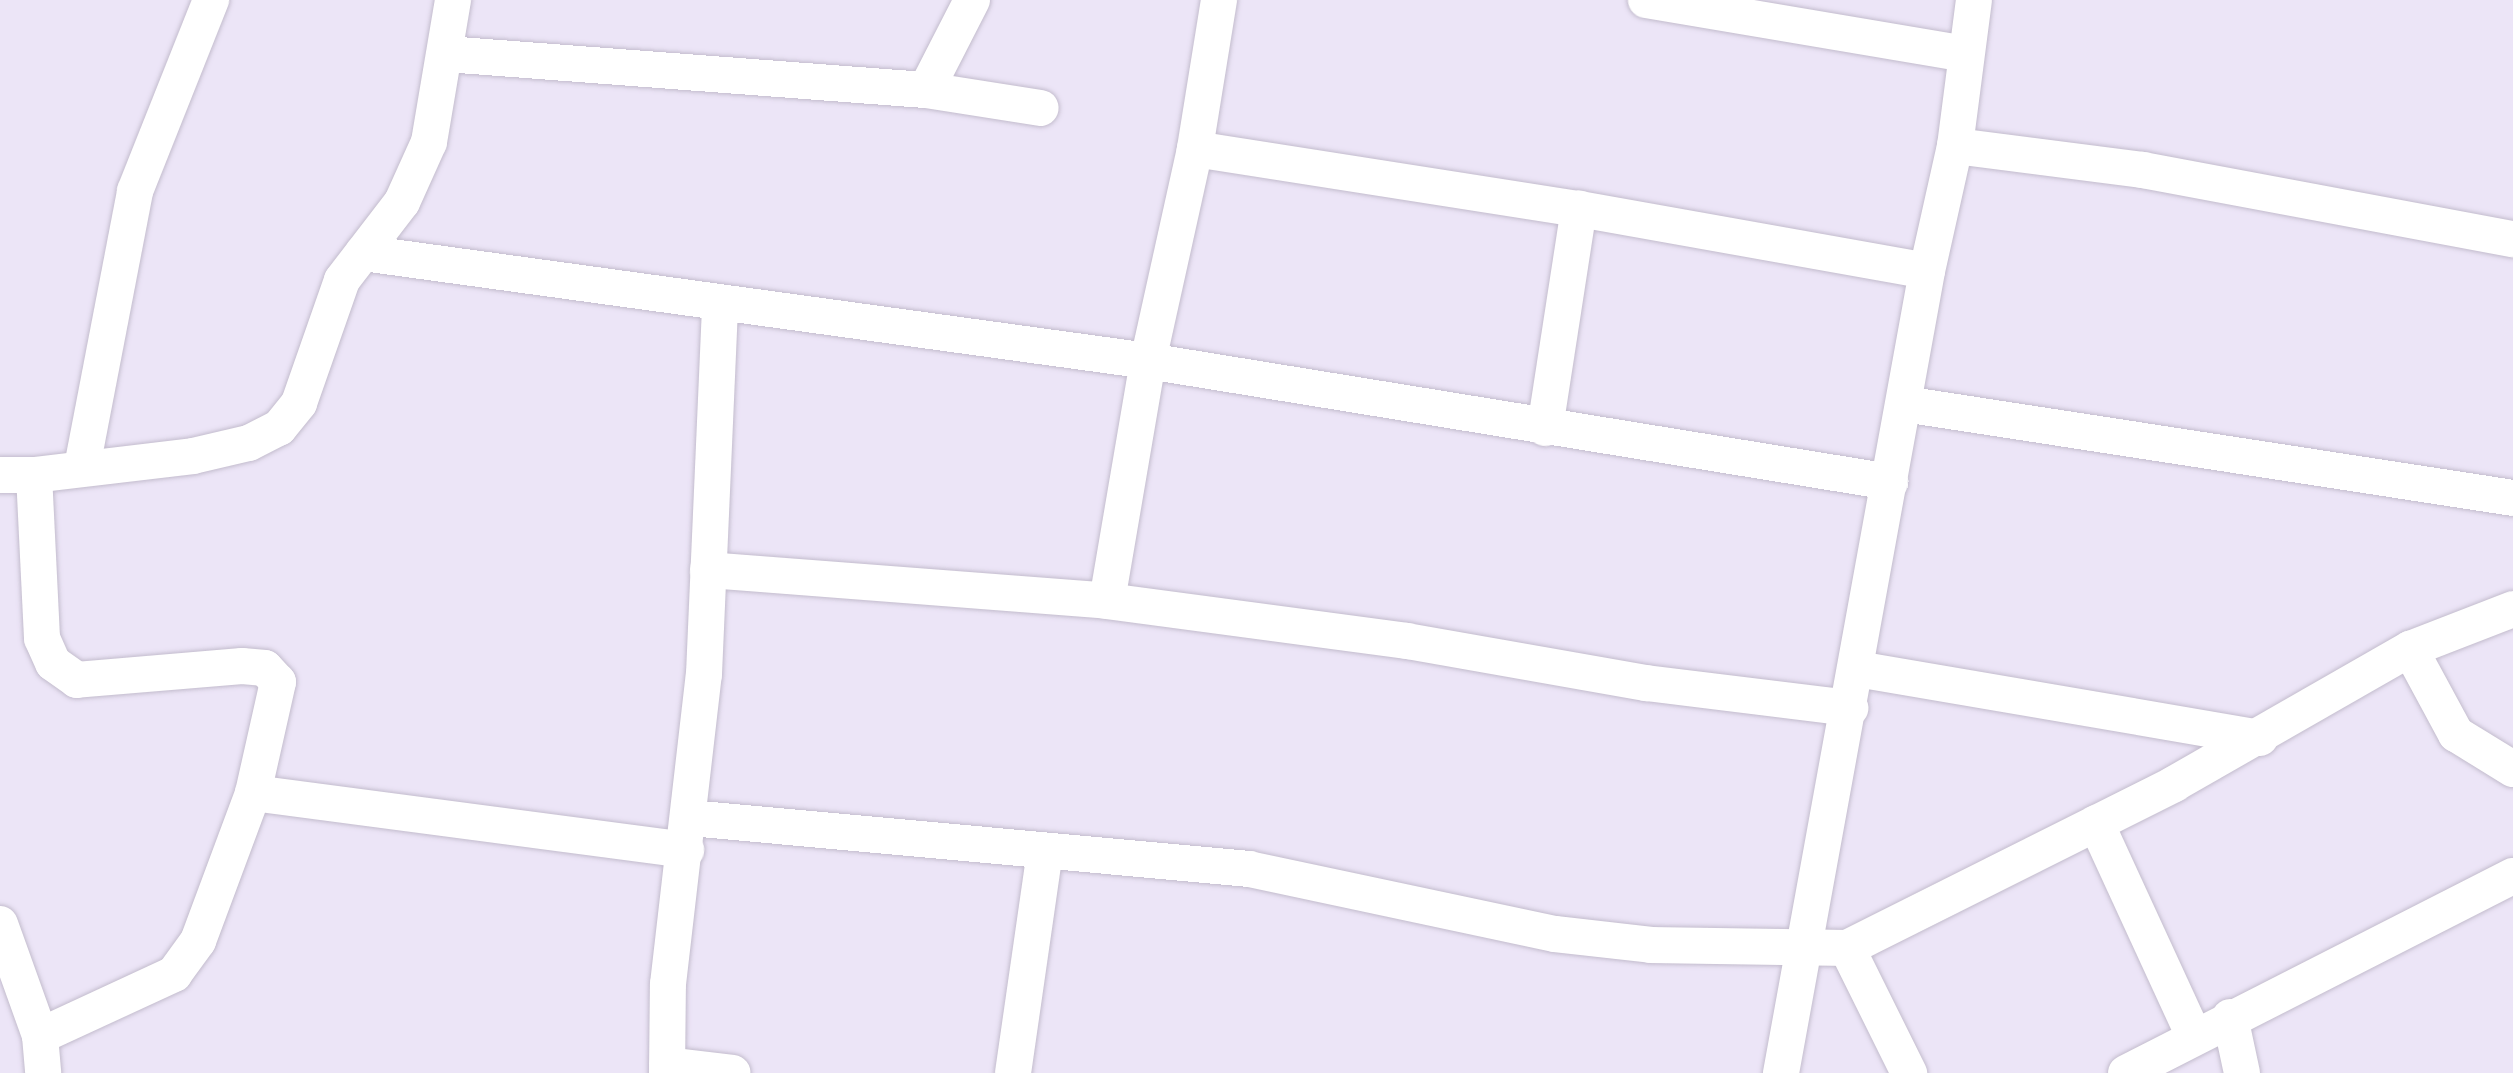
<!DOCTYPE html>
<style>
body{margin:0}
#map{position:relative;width:2513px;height:1073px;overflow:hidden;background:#ece5f7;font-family:Cabin,sans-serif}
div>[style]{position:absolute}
.roads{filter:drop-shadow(0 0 2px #c3bccd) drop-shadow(0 0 2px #c3bccd)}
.street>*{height:36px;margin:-18px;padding:0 18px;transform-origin:18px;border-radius:18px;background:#fff}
span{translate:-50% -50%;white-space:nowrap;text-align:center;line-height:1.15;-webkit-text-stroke:7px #fff;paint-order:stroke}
</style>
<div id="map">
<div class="roads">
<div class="street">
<i style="left:1219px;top:0;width:151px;rotate:99.2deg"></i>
<i style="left:1195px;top:149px;width:217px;rotate:102.5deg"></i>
<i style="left:1148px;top:361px;width:243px;rotate:99.7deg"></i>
<i style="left:1107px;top:601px;width:303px;rotate:7.6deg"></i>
<i style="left:1407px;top:641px;width:243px;rotate:10deg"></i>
<i style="left:1646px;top:683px;width:206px;rotate:7deg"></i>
<i style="left:1646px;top:0;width:323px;rotate:9.6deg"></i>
<i style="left:446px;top:54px;width:481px;rotate:4.3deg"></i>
<i style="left:926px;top:90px;width:116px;rotate:8.9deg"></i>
<i style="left:926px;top:90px;width:101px;rotate:-62.9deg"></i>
<i style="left:1955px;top:146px;width:190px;rotate:7.3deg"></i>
<i style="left:2143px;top:170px;width:376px;rotate:10.6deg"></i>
<i style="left:1195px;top:149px;width:389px;rotate:8.9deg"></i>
<i style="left:1579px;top:209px;width:353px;rotate:10.1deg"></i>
<i style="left:363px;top:253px;width:792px;rotate:7.83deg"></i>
<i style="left:1148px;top:361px;width:752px;rotate:9.26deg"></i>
<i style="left:1904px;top:404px;width:616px;rotate:8.77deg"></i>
<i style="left:1545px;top:428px;width:222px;rotate:-81.2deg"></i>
<i style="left:82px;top:467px;width:281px;rotate:-79.1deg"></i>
<i style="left:135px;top:191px;width:206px;rotate:-68.3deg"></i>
<i style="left:0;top:475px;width:34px"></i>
<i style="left:708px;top:570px;width:400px;rotate:4.4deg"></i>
<i style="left:2410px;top:649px;width:97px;rotate:61.6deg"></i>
<i style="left:2456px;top:734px;width:67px;rotate:31.6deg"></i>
<i style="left:1857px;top:669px;width:409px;rotate:9.7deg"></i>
<i style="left:253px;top:793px;width:437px;rotate:7.5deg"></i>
<i style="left:690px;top:818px;width:561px;rotate:5.21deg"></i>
<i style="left:1249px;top:869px;width:313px;rotate:12deg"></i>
<i style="left:1555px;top:934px;width:97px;rotate:6.5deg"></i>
<i style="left:1651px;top:945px;width:196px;rotate:0.9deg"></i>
<i style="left:1847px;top:948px;width:366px;rotate:-26.6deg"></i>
<i style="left:2174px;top:784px;width:272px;rotate:-29.8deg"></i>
<i style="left:2410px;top:649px;width:110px;rotate:-21.2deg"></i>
<i style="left:2096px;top:823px;width:234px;rotate:65.3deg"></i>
<i style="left:0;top:924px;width:119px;rotate:70.3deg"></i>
<i style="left:40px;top:1036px;width:37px;rotate:85deg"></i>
<i style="left:1847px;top:948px;width:140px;rotate:63.6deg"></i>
<i style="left:2230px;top:1017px;width:57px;rotate:77.9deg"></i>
<i style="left:40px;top:1036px;width:148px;rotate:-24.8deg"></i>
<i style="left:174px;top:974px;width:41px;rotate:-54deg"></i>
<i style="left:198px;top:941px;width:158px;rotate:-69.6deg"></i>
<i style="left:253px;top:793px;width:114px;rotate:-77.3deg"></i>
<i style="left:278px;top:682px;width:19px;rotate:-133deg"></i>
<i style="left:265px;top:668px;width:23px;rotate:-175deg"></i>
<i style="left:242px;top:666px;width:166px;rotate:175.2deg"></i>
<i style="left:77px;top:680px;width:29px;rotate:-145deg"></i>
<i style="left:53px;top:663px;width:27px;rotate:-114deg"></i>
<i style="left:42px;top:638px;width:163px;rotate:-92.8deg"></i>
<i style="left:34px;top:475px;width:160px;rotate:-6.8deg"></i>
<i style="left:193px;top:456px;width:57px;rotate:-13.1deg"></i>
<i style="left:249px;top:443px;width:34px;rotate:-27deg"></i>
<i style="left:279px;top:428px;width:32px;rotate:-51deg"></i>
<i style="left:299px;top:403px;width:130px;rotate:-70.7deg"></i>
<i style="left:342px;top:280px;width:98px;rotate:-52.4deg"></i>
<i style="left:402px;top:202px;width:66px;rotate:-65.8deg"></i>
<i style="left:429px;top:142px;width:144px;rotate:-80.4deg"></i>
<i style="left:667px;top:1065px;width:66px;rotate:6.9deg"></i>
<i style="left:667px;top:1073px;width:89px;rotate:-89.4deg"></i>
<i style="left:668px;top:984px;width:312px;rotate:-83.4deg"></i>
<i style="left:704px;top:674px;width:371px;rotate:-87.5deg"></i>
<i style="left:1013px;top:1073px;width:224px;rotate:-81.8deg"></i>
<i style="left:1781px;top:1073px;width:815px;rotate:-79.68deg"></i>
<i style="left:1927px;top:271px;width:128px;rotate:-77.4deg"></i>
<i style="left:1955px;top:146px;width:147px;rotate:-82.6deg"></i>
<i style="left:2126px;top:1073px;width:434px;rotate:-27deg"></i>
</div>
</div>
</div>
